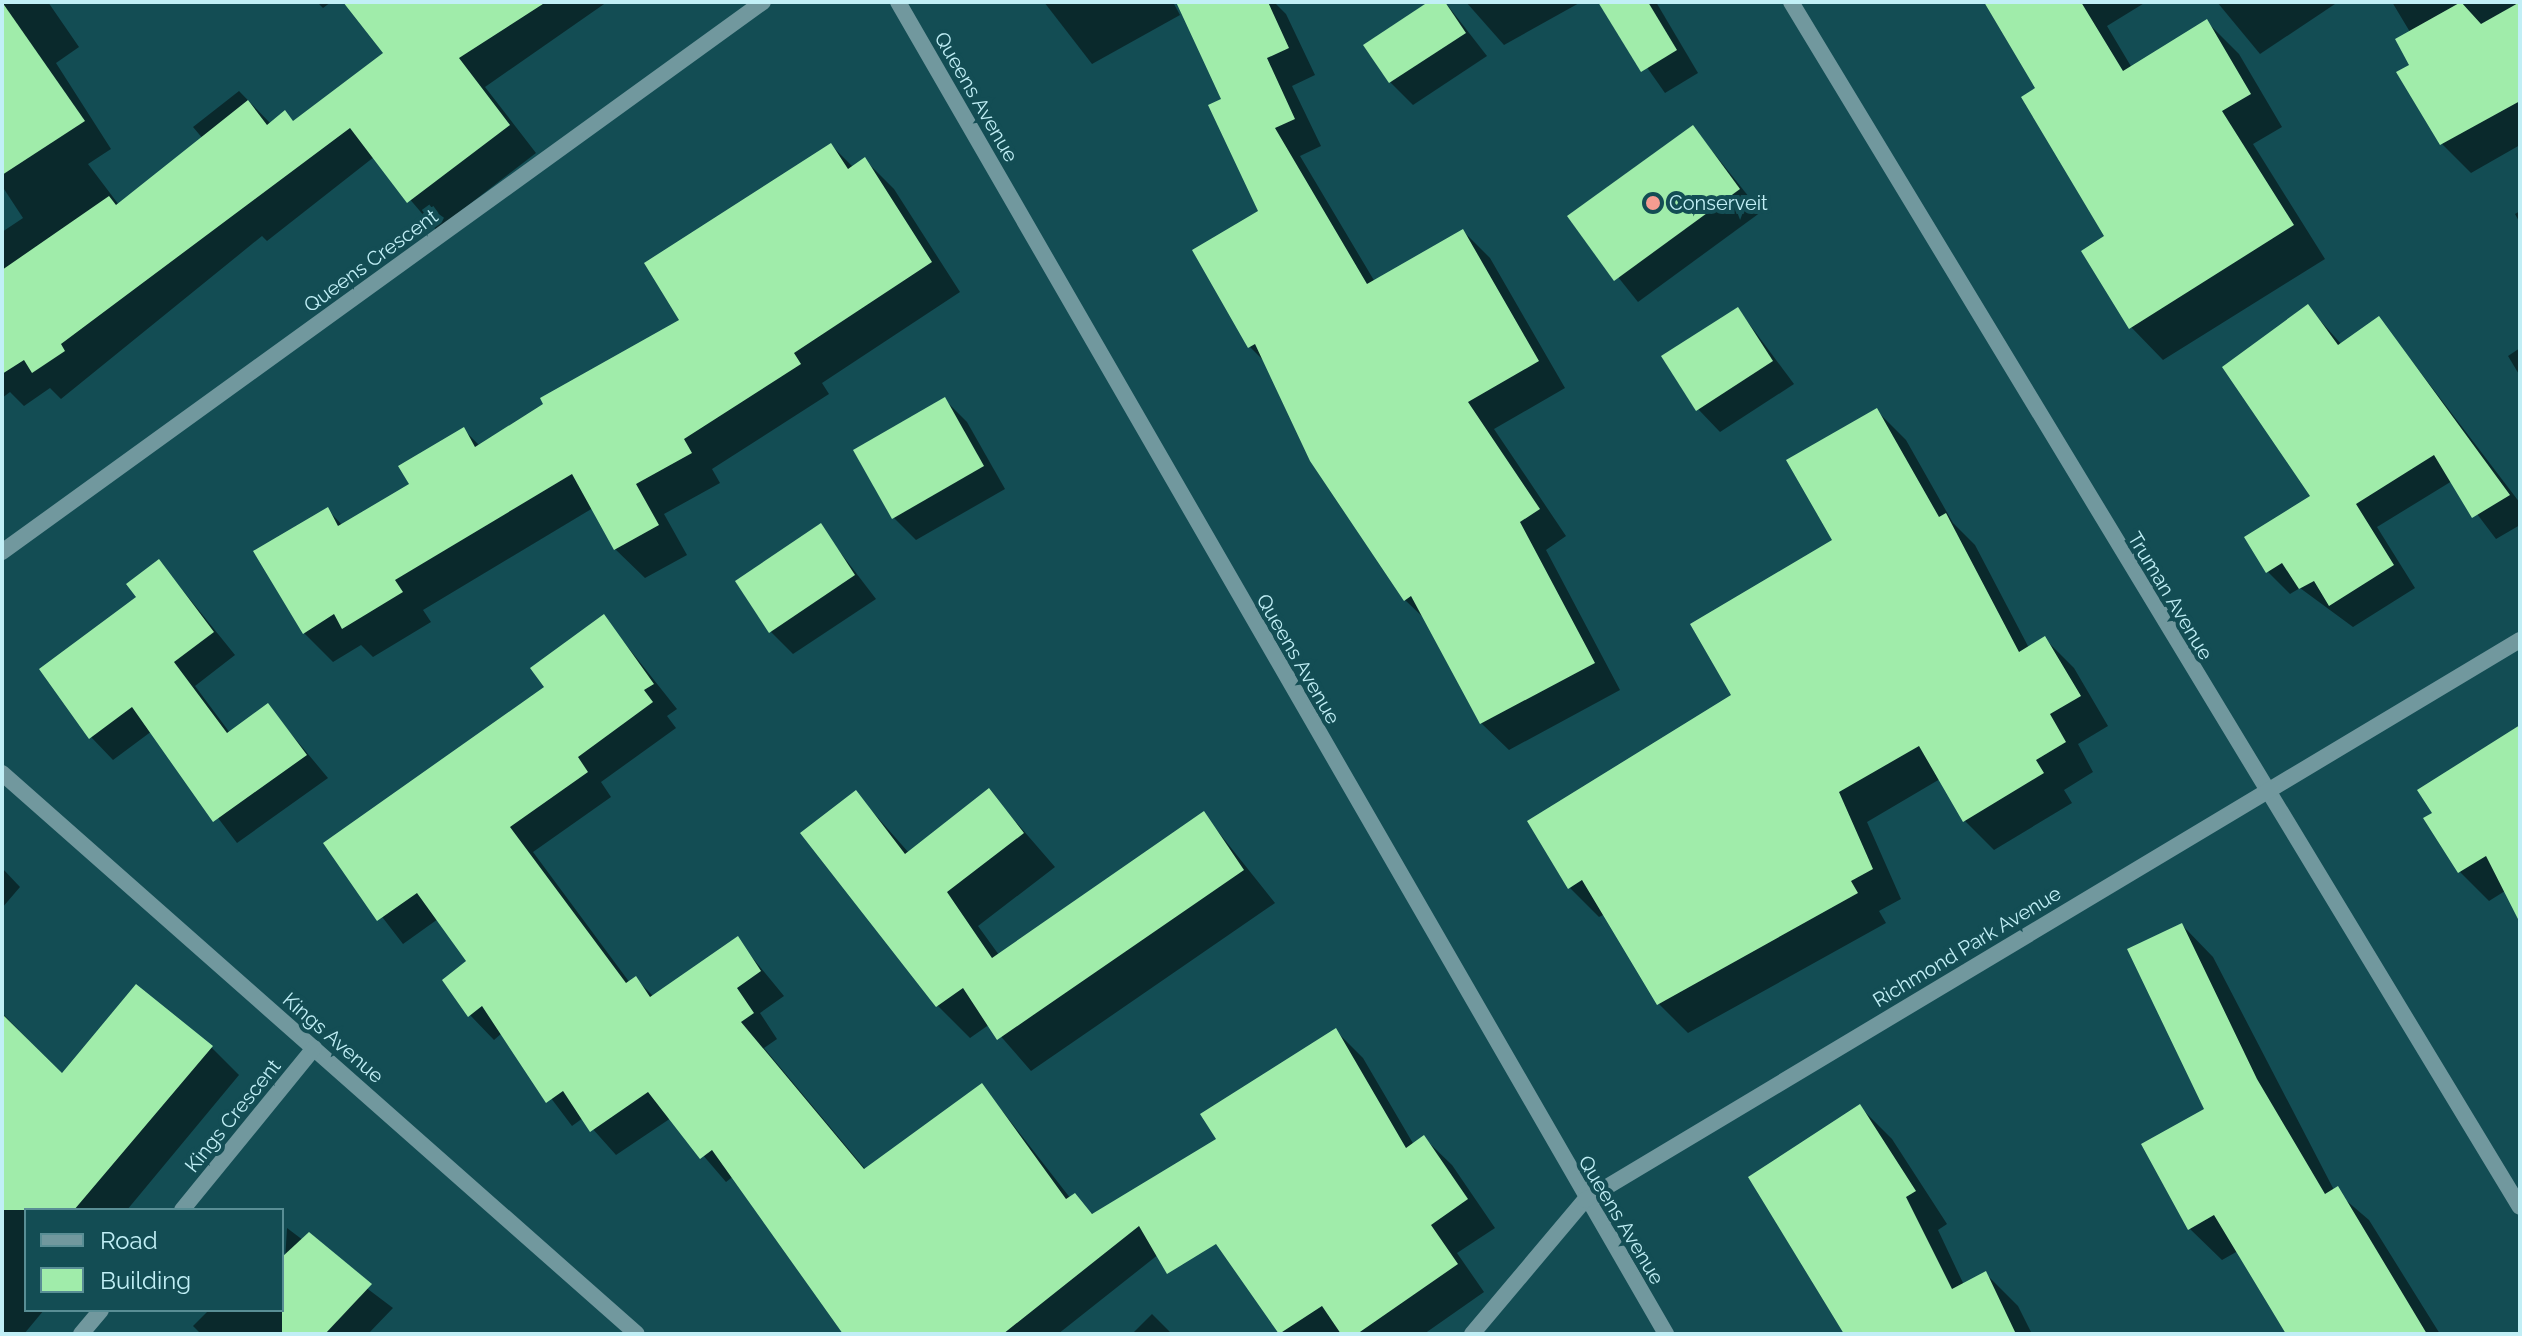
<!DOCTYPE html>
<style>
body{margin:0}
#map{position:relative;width:2522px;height:1336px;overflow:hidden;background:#134d54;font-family:Raleway,sans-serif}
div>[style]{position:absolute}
.shadow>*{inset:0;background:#0007}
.building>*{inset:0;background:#a0ecaa}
.minor>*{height:16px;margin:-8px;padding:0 8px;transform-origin:8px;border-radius:8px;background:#71989e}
.dots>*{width:22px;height:22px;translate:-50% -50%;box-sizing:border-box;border:4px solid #134d54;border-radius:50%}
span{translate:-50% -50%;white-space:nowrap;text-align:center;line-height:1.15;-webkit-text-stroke:8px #134d54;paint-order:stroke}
.street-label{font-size:20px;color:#c1eff6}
.poi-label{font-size:20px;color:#c1eff6}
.left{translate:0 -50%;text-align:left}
.frame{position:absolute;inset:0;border:4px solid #c1eff6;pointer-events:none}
.legend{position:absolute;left:24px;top:1208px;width:260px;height:104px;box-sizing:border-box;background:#134d54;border:2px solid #598e95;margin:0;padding:10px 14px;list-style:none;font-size:24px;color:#c1eff6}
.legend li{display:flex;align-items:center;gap:16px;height:40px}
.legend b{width:40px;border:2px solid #598e95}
</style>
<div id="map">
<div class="shadow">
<i style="clip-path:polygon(2px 2px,48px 2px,79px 47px,56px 63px,111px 149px,88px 164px,119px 205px,204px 140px,193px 127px,239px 91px,271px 124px,294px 122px,386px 53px,346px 2px,607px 2px,485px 87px,536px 153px,436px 230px,374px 157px,267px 241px,262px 236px,61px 399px,50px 388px,24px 406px,10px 392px,2px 398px,2px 232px,23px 218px,2px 186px)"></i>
<i style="clip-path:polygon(317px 2px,331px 2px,323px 8px)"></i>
<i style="clip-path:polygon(1044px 2px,1173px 2px,1180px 15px,1092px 64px)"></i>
<i style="clip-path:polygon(1228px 2px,1274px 2px,1286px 14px,1315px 75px,1292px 86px,1321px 146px,1300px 156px,1375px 282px,1463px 231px,1490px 258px,1565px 388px,1494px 429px,1566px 536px,1546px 550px,1620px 690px,1509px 750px,1481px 723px,1426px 620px,1405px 600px,1267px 364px,1250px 347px,1260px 212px,1224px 100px)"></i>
<i style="clip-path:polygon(1431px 2px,1445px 2px,1487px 56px,1413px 105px,1390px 82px)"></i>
<i style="clip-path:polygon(1466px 2px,1581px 2px,1504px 45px)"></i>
<i style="clip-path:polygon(1601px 2px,1656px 2px,1698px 73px,1665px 93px)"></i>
<i style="clip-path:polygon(1986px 2px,2146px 2px,2107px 26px,2132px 68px,2207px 22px,2239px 54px,2282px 127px,2253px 144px,2325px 259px,2163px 360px,2131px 327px,2107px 237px,2038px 89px)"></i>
<i style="clip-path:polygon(2217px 2px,2338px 2px,2260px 54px)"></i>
<i style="clip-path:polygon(2392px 2px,2520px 2px,2520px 145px,2471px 173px,2442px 144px,2399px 72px,2412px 66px,2410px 32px)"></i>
<i style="clip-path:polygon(1693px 127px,1761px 212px,1638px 302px,1570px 217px)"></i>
<i style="clip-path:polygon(831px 145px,853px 167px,865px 160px,894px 189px,960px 292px,822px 383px,829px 394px,712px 469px,720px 483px,664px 514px,687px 555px,645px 578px,615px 549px,593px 508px,423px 610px,431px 622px,373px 657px,361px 645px,333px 662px,304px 633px,327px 509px,343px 526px,411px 484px,463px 429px,480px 446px,682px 321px)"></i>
<i style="clip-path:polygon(2520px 211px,2520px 223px,2515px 214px)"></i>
<i style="clip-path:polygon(2308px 307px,2342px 345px,2379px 318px,2520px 503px,2520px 525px,2496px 539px,2452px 481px,2377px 527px,2415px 588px,2353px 627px,2300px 588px,2290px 594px,2268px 572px,2313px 497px)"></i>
<i style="clip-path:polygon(1738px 309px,1794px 384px,1720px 432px,1698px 409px)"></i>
<i style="clip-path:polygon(2520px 348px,2520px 376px,2508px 356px)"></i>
<i style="clip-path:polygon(945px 400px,967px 422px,1005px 489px,916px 540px,894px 518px)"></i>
<i style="clip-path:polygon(1877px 411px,1906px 440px,1953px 523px,1975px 545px,2029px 648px,2045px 639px,2074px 668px,2108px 726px,2078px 744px,2093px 772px,2064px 790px,2072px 803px,1994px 850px,1965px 821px,1940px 779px,1867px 822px,1901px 899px,1879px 911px,1886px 923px,1688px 1033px,1659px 1004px,1605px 914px,1599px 917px,1570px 888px,1734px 695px,1834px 541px)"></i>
<i style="clip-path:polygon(820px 526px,876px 599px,793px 654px,771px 632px)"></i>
<i style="clip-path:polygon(159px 561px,235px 655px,195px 686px,230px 733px,268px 706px,328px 778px,237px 843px,152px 731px,113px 760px,91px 737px)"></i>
<i style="clip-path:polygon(604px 617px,677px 709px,667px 716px,676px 728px,601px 782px,611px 797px,533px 852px,630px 983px,636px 979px,653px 996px,737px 939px,784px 996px,760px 1013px,777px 1039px,764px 1048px,866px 1170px,982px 1085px,1071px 1199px,1094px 1215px,1212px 1212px,1058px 1334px,848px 1334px,735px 1175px,726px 1182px,671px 1118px,616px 1155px,583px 1118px,572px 1126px,502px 1033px,494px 1040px,470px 1015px,469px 961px,438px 919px,403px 944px,326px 844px,546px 688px)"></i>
<i style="clip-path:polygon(2520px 732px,2520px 921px,2505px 891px,2489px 901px,2460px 872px)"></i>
<i style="clip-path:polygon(989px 791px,1055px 867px,978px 926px,999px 955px,1204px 814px,1275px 903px,1031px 1071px,990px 1024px,970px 1038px,937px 1005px,856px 793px,909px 853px)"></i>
<i style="clip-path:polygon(2px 868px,20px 887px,2px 908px)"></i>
<i style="clip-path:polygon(2182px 925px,2213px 957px,2334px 1190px,2369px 1220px,2440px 1334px,2288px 1334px,2238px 1251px,2222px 1260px,2190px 1229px,2207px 1109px)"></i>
<i style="clip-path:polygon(2px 1013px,63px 1076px,211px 1047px,239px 1075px,127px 1210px,26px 1210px,26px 1310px,44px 1310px,24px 1334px,2px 1334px)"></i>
<i style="clip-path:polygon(1335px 1030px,1363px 1058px,1414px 1145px,1424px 1138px,1452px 1165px,1495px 1228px,1457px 1253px,1484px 1292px,1424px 1334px,1281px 1334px,1219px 1245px)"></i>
<i style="clip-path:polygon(1859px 1106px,1892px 1139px,1947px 1224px,1938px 1230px,1964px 1285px,1986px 1274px,2018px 1306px,2032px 1334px,1846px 1334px)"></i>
<i style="clip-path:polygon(287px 1228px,393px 1308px,368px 1334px,201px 1334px,193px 1326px,209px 1310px,282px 1310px)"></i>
<i style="clip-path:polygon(1152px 1314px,1172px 1334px,1132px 1334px)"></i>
</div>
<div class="building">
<i style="clip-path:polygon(2px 2px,85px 121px,2px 175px)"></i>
<i style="clip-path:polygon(343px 2px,546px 2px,459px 58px,510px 125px,407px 203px,350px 128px,61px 344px,65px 351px,32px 373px,24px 360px,2px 374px,2px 270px,109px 196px,116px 205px,248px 100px,267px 125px,285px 110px,293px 121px,383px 53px)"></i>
<i style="clip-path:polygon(1176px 2px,1268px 2px,1289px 48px,1267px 58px,1295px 119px,1275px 128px,1367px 284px,1463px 229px,1539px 361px,1468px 402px,1540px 509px,1520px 522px,1595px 663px,1480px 724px,1411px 596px,1404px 601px,1310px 461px,1255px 344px,1248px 348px,1192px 250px,1258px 211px,1208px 105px,1221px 99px)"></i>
<i style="clip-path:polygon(1428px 2px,1445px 2px,1466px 33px,1389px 83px,1363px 45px)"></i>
<i style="clip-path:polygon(1598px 2px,1648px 2px,1677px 50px,1641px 72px)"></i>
<i style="clip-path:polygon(1984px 2px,2081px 2px,2123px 71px,2207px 19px,2251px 94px,2222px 111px,2294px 225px,2129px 329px,2081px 251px,2104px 236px,2021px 97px,2035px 88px)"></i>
<i style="clip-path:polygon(2461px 2px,2481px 24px,2520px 2px,2520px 101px,2440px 145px,2396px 72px,2409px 65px,2395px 39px)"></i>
<i style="clip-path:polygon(1693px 125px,1740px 189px,1614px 281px,1567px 216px)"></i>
<i style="clip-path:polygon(831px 143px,848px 169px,865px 157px,932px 262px,794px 353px,801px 364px,684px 439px,692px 453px,636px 484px,659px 525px,614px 550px,572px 474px,395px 580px,403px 592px,342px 629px,334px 614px,303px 634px,253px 551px,328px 507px,338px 526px,409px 484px,398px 466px,464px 427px,475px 447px,543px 404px,540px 398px,679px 320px,644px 263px)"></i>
<i style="clip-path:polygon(2308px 304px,2338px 345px,2379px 316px,2510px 495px,2472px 518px,2434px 455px,2356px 504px,2394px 565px,2329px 606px,2314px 581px,2299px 589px,2282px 563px,2266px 573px,2244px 537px,2310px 496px,2222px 367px)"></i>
<i style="clip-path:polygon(1738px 307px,1773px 361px,1696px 411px,1661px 356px)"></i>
<i style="clip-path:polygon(945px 397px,984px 466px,892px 519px,853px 450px)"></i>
<i style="clip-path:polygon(1877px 408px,1939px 517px,1946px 513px,2019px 652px,2045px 636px,2081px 696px,2050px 714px,2066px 742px,2036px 760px,2044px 773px,1963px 822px,1919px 746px,1839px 792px,1873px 869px,1851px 881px,1858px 893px,1657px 1005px,1582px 880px,1568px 889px,1527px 821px,1731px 695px,1690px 624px,1832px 540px,1786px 460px)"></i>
<i style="clip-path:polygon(821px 523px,855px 575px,769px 633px,735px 581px)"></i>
<i style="clip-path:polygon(159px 559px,214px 632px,174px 662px,227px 733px,268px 703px,307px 755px,213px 822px,132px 707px,89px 739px,39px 669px,136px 597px,126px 584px)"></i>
<i style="clip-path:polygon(604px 614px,654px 684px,644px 690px,653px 702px,578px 757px,588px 772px,510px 827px,626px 983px,636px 976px,650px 997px,738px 936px,761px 971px,737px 988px,754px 1013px,741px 1022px,864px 1169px,982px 1083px,1066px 1199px,1075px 1193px,1092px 1214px,1216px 1139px,1200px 1114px,1336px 1028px,1406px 1148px,1424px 1135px,1468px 1199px,1431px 1225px,1458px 1264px,1357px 1334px,1341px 1334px,1322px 1306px,1279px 1334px,1216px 1244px,1167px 1274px,1139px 1226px,1003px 1334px,843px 1334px,712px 1150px,700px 1159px,648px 1092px,590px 1132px,563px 1091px,546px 1103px,482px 1006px,468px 1017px,442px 980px,466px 961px,417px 893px,377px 921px,323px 843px,544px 687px,530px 668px)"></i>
<i style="clip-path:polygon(2520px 725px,2520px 923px,2486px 856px,2458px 873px,2423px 818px,2432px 813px,2417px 790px)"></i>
<i style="clip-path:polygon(989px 788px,1024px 833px,947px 892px,992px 958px,1204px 811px,1244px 870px,997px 1040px,963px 988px,936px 1007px,800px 833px,856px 790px,905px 854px)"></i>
<i style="clip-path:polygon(2182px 923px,2257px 1079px,2325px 1194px,2338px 1186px,2427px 1334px,2286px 1334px,2214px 1215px,2188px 1230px,2141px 1144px,2204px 1109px,2127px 949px)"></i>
<i style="clip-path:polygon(136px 984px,213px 1046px,74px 1210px,2px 1210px,2px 1014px,62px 1073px)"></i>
<i style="clip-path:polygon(1860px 1104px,1916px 1191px,1906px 1197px,1952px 1289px,1986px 1271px,2016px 1334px,1844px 1334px,1748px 1177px)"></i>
<i style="clip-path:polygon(309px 1232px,372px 1284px,325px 1334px,282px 1334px,282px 1257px)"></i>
</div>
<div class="minor">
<i style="left:898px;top:2px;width:1538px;rotate:60.03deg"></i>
<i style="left:1791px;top:2px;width:1408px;rotate:58.83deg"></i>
<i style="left:2px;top:552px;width:939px;rotate:-35.86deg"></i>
<i style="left:2px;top:773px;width:847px;rotate:41.46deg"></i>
<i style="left:182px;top:1210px;width:209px;rotate:-50.8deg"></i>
<i style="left:81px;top:1334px;width:31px;rotate:-50deg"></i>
<i style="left:1472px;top:1334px;width:175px;rotate:-49.9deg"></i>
<i style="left:1585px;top:1200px;width:1090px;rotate:-30.92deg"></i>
</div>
<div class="dots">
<i style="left:1653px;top:203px;background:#f59c91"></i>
</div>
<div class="street-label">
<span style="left:976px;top:97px;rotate:60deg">Queens Avenue</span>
<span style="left:371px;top:261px;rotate:-36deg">Queens Crescent</span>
<span style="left:2170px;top:596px;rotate:59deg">Truman Avenue</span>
<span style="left:1298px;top:659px;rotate:60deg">Queens Avenue</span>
<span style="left:1967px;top:947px;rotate:-31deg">Richmond Park Avenue</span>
<span style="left:333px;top:1038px;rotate:41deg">Kings Avenue</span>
<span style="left:233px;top:1116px;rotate:-51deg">Kings Crescent</span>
<span style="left:1621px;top:1220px;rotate:59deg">Queens Avenue</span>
</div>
<div class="poi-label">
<span class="left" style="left:1669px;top:203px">Conserveit</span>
</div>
<div class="frame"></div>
<ul class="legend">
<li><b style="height:10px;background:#71989e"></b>Road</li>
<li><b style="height:22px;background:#a0ecaa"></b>Building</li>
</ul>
</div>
